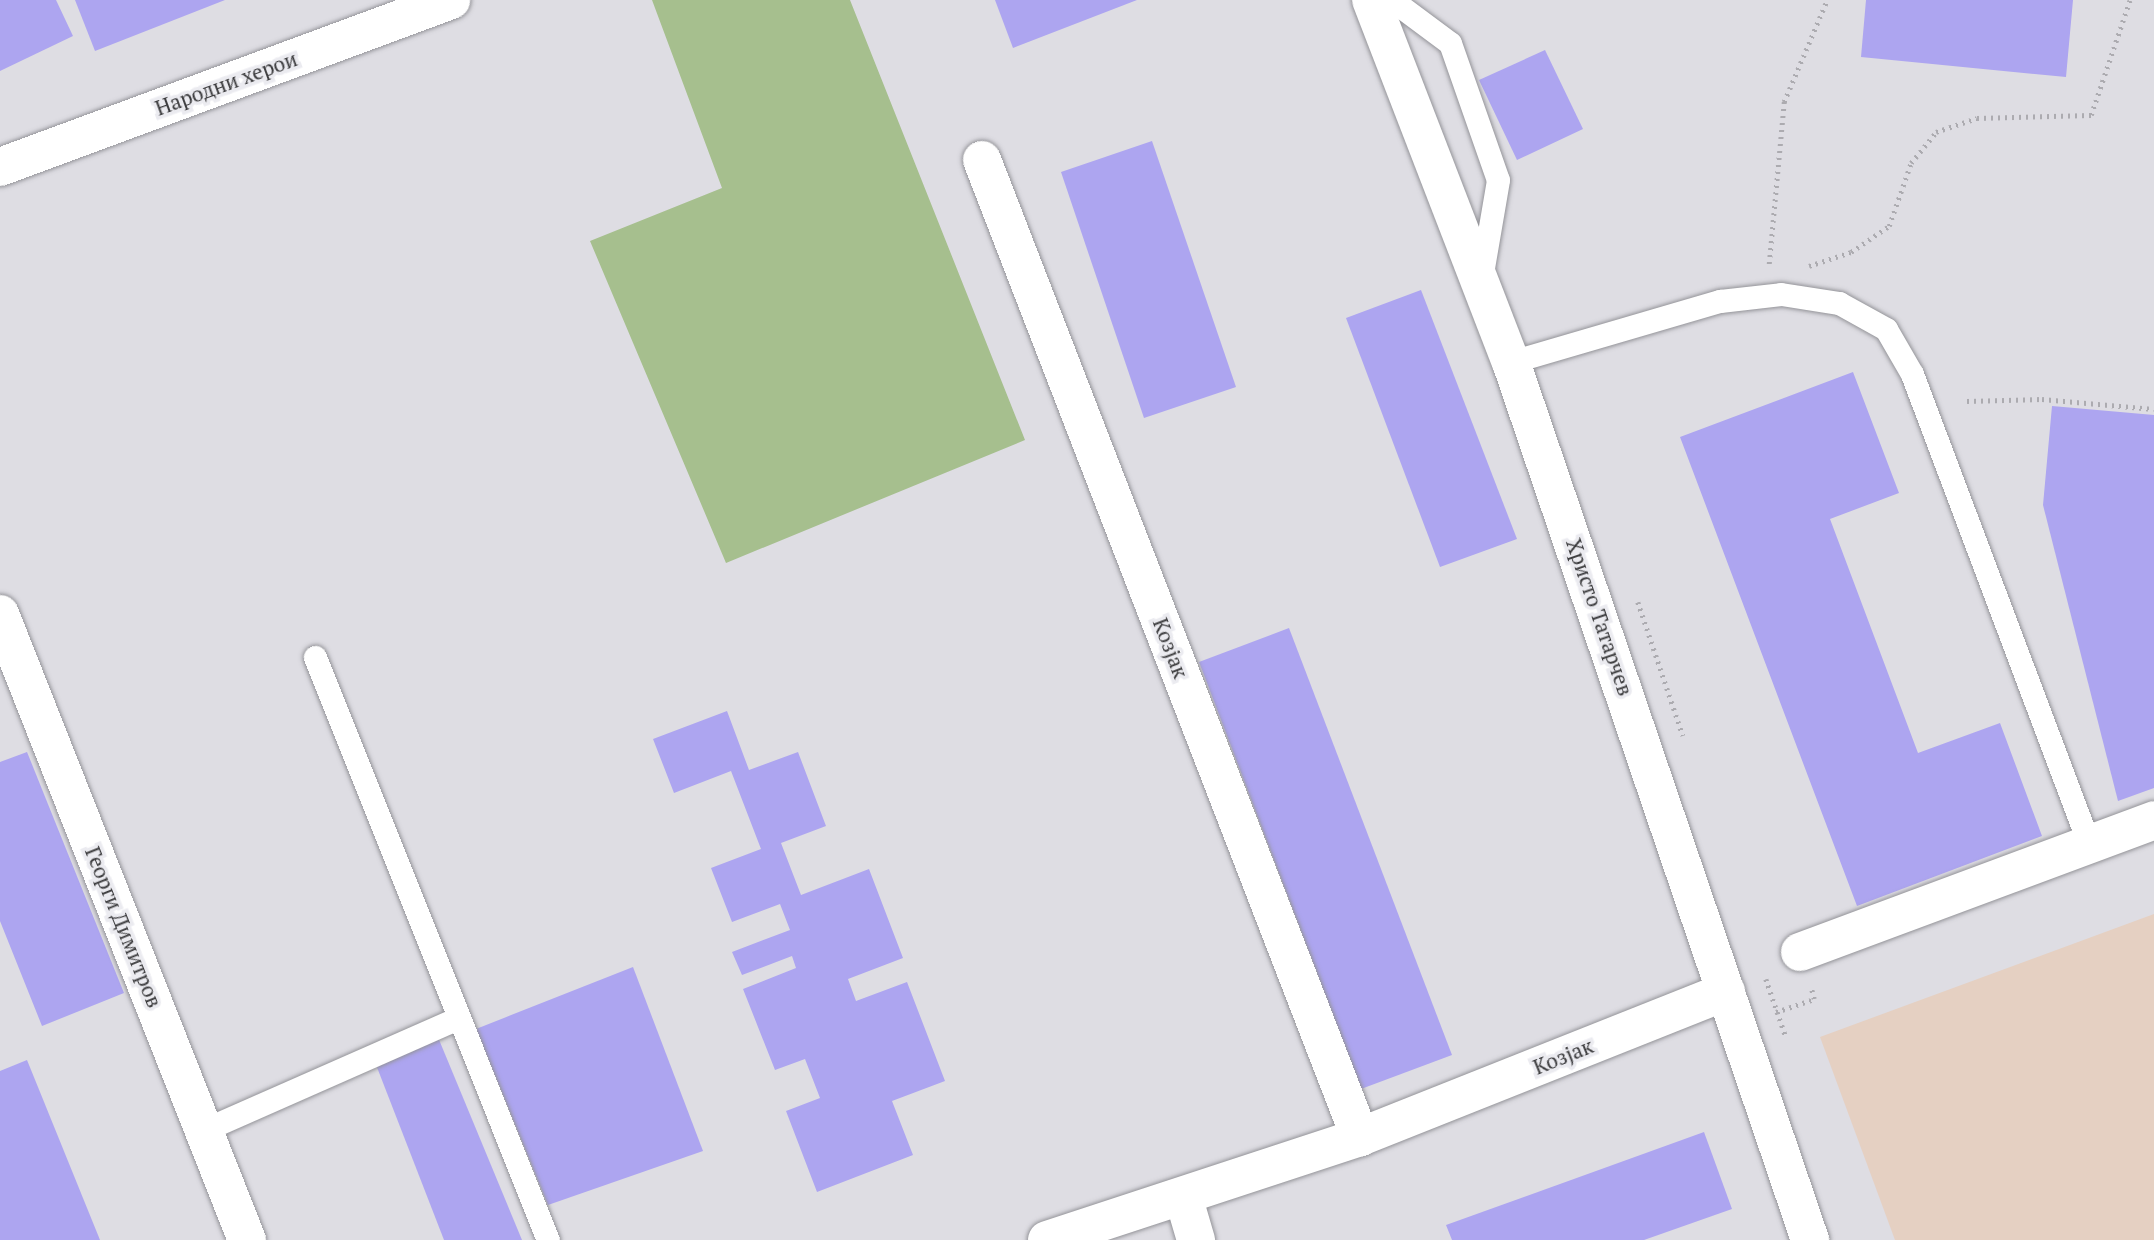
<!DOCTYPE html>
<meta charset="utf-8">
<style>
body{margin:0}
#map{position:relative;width:2154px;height:1240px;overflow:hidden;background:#dedde3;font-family:"PT Serif",serif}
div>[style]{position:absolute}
.education>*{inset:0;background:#e5d0c2}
.green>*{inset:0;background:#a6bf8e}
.building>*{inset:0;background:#ada5f0}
.path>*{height:4.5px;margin-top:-2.25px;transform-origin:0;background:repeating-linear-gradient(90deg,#acabb0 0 2px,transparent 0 7px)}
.roads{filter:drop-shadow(0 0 2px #949499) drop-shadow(0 0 2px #949499)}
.lane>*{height:23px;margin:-11.5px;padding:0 11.5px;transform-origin:11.5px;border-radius:11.5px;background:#fff}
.street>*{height:38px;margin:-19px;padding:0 19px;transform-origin:19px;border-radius:19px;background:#fff}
.secondary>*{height:38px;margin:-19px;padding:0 19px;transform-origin:19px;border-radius:19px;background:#fff}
span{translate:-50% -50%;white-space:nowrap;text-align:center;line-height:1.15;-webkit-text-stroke:7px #ebebf0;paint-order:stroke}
.street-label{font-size:21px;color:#39393b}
</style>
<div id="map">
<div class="education">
<i style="clip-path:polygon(2154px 914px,2154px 1240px,1895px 1240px,1820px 1037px)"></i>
</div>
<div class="green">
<i style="clip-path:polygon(652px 0,850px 0,1025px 440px,726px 563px,590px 241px,722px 188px)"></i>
</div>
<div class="building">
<i style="clip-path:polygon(0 0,56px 0,73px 36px,0 71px)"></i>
<i style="clip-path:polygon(75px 0,225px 0,95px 51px)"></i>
<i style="clip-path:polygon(995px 0,1137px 0,1013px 48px)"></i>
<i style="clip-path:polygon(1866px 0,2073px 0,2066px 77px,1861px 57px)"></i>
<i style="clip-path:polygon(1545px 50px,1583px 129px,1517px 160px,1479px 80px)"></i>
<i style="clip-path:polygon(1152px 141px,1236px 387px,1144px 418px,1061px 172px)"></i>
<i style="clip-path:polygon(1421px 290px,1517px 539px,1440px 567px,1346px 318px)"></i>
<i style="clip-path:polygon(1853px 372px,1899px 493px,1830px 519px,1918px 753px,2000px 723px,2042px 836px,1857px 906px,1680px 437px)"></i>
<i style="clip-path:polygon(2052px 406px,2154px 415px,2154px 788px,2118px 801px,2043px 505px)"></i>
<i style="clip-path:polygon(1289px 628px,1452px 1055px,1361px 1089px,1199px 662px)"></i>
<i style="clip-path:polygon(727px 711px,749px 770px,798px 752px,826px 826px,781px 843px,801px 895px,869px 869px,903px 958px,848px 979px,856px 1001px,907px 982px,945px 1081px,892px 1101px,913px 1155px,817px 1192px,786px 1111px,820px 1098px,805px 1059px,775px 1070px,743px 989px,796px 968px,792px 956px,742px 975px,732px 952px,790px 930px,780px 904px,732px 922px,711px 868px,761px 849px,731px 771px,674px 793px,653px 739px)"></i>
<i style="clip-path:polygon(27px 752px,124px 993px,42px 1026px,0 921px,0 762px)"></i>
<i style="clip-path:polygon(633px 967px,703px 1151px,548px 1205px,476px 1029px)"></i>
<i style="clip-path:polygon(435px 1030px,522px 1240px,444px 1240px,373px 1057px)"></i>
<i style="clip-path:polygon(27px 1060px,100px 1240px,0 1240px,0 1071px)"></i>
<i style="clip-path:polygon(1704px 1132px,1732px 1209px,1644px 1240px,1452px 1240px,1446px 1225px)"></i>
</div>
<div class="path">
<i style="left:1769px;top:264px;width:163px;rotate:-84.7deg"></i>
<i style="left:1784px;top:102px;width:111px;rotate:-67.1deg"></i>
<i style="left:1809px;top:266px;width:44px;rotate:-18.4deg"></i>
<i style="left:1851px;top:252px;width:46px;rotate:-34.4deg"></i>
<i style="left:1889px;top:226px;width:67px;rotate:-70.8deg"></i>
<i style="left:1911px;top:163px;width:40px;rotate:-51deg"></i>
<i style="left:1936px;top:132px;width:43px;rotate:-18.9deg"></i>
<i style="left:1977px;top:118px;width:114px;rotate:-1.5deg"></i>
<i style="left:2091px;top:115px;width:121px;rotate:-71.3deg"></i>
<i style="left:1967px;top:401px;width:75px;rotate:-1.5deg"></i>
<i style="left:2042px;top:399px;width:112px;rotate:5.1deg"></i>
<i style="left:1638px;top:602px;width:141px;rotate:71.4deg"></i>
<i style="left:1766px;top:979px;width:61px;rotate:71deg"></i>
<i style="left:1776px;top:1012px;width:40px;rotate:-18.9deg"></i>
<i style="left:1814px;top:999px;width:11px;rotate:-105deg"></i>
</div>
<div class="roads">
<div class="lane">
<i style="left:1392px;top:0;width:72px;rotate:36.6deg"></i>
<i style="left:1450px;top:43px;width:145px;rotate:70.7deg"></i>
<i style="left:1498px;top:180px;width:95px;rotate:99.7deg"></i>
<i style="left:1511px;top:362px;width:218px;rotate:-16.3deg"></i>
<i style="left:1720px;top:301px;width:61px;rotate:-6.5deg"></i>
<i style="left:1781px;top:294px;width:59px;rotate:8.8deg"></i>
<i style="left:1839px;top:303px;width:54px;rotate:29deg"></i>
<i style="left:1886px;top:329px;width:52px;rotate:60deg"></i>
<i style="left:1912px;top:374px;width:502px;rotate:69.36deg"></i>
<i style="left:315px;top:657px;width:628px;rotate:68.22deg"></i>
<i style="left:204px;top:1130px;width:278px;rotate:-23.8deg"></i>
</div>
<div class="street">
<i style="left:982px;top:160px;width:1048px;rotate:68.85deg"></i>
<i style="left:0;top:614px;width:673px;rotate:68.47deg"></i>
<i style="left:1800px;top:952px;width:378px;rotate:-20.4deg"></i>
<i style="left:1184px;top:1199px;width:43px;rotate:73.7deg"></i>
<i style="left:1047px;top:1240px;width:330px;rotate:-18.2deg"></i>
<i style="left:1360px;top:1137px;width:394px;rotate:-21.7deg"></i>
</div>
<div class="secondary">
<i style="left:1371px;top:0;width:388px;rotate:68.9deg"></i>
<i style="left:1511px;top:362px;width:928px;rotate:71.19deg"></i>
<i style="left:0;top:167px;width:481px;rotate:-20.3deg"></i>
</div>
</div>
<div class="street-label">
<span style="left:226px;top:83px;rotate:-20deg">Народни херои</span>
<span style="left:1600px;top:617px;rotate:71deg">Христо Татарчев</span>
<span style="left:1171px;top:648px;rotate:69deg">Козјак</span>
<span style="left:124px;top:927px;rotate:68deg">Георги Димитров</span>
<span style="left:1563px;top:1056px;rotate:-22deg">Козјак</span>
</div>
</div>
